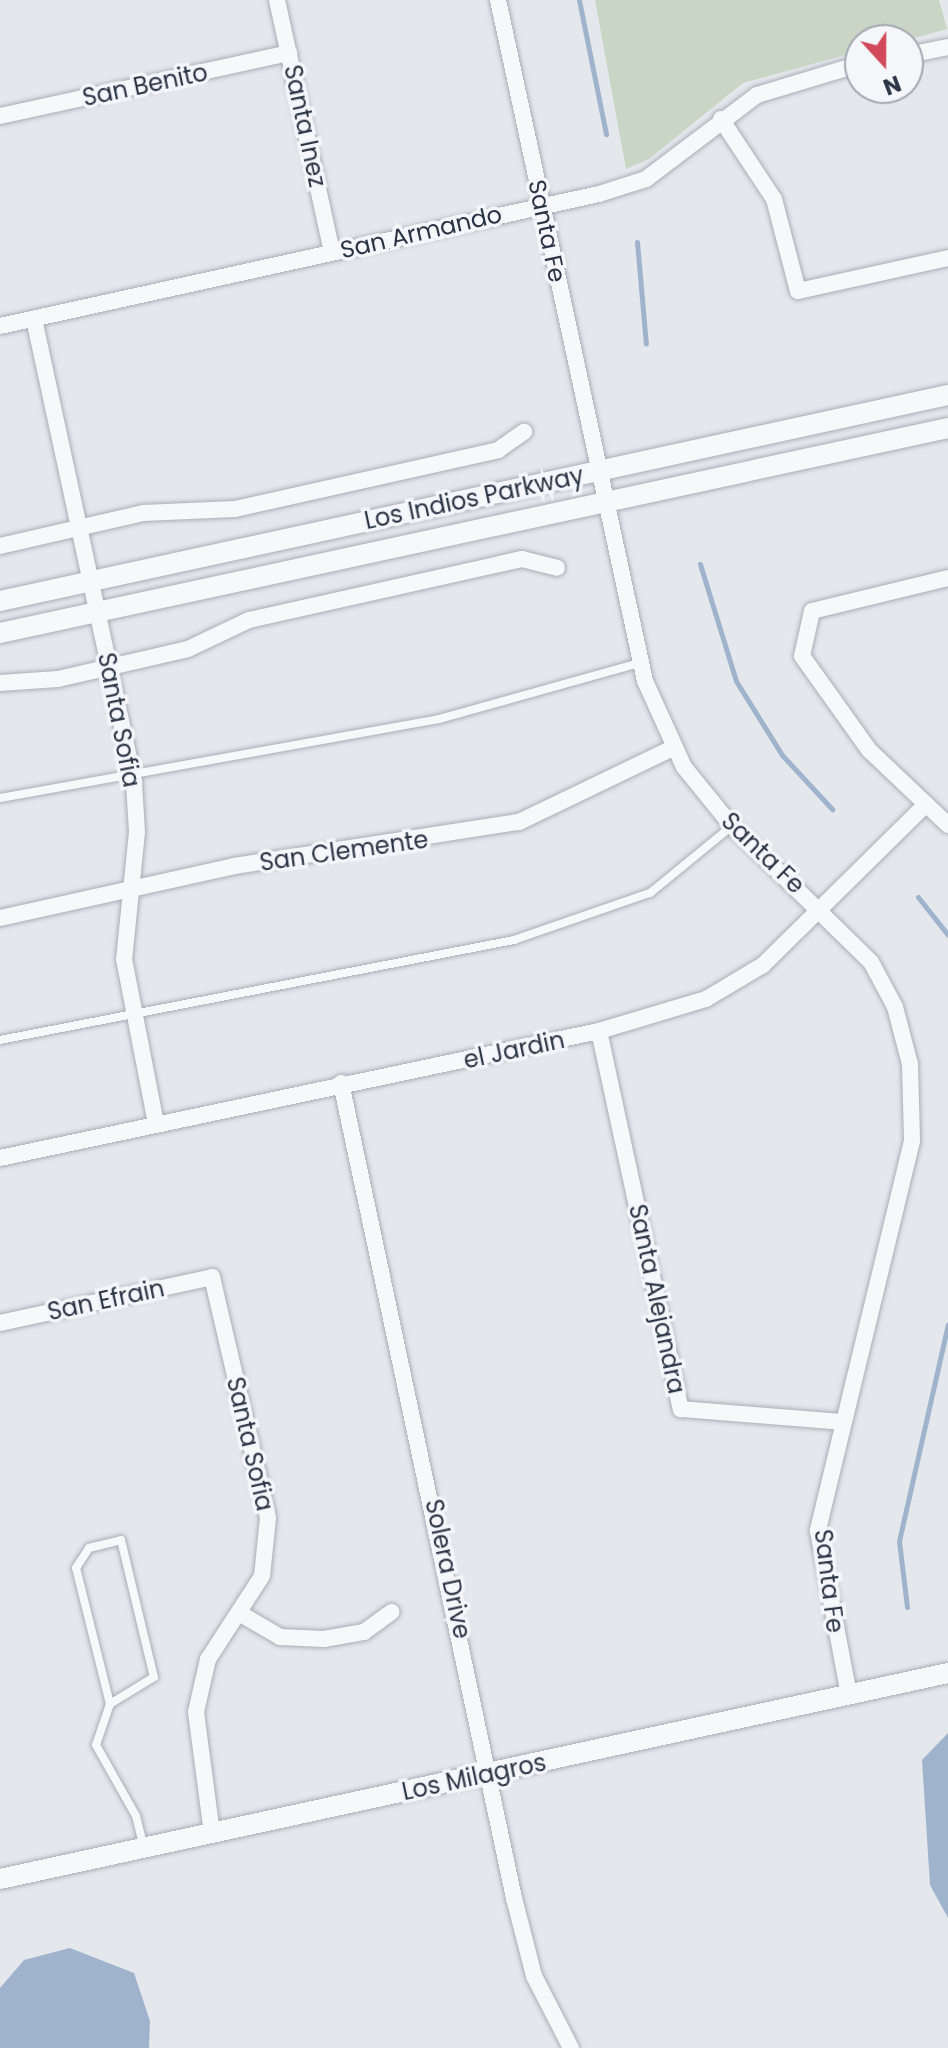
<!DOCTYPE html>
<style>
body{margin:0}
#map{position:relative;width:948px;height:2048px;overflow:hidden;background:#e4e7ec;font-family:Poppins,sans-serif}
div>[style]{position:absolute}
.green>*{inset:0;background:#c9d6c5}
.water>*{inset:0;background:#9fb4cc}
.stream>*{height:5px;margin:-2.5px;padding:0 2.5px;transform-origin:2.5px;border-radius:2.5px;background:#9fb4cc}
.roads{filter:drop-shadow(0 0 2px #a9aeb7) drop-shadow(0 0 2px #a9aeb7)}
.service>*{height:8px;margin:-4px;padding:0 4px;transform-origin:4px;border-radius:4px;background:#f7f8fa}
.minor>*{height:16px;margin:-8px;padding:0 8px;transform-origin:8px;border-radius:8px;background:#f7f8fa}
.tertiary>*{height:20px;margin:-10px;padding:0 10px;transform-origin:10px;border-radius:10px;background:#f7f8fa}
span{translate:-50% -50%;white-space:nowrap;text-align:center;line-height:1.15;-webkit-text-stroke:7px #f4f6f9;paint-order:stroke}
.street-label{font-size:24px;color:#2b3445}
.north{position:absolute;left:844px;top:24px;width:80px;height:80px;box-sizing:border-box;background:#f4f6f9;border:2px solid #a4a8b1;border-radius:50%;rotate:159deg;font-size:22px;font-weight:700;line-height:32px;text-align:center;color:#2b3445}
.north::after{content:'';display:block;margin:auto;width:28px;height:36px;background:#d1495b;clip-path:polygon(50% 0,100% 100%,50% 72%,0 100%)}
</style>
<div id="map">
<div class="green">
<i style="clip-path:polygon(595px 0,939px 0,947px 29px,908px 40px,860px 40px,860px 51px,743px 83px,649px 159px,626px 169px)"></i>
</div>
<div class="water">
<i style="clip-path:polygon(948px 1733px,948px 1918px,930px 1885px,922px 1760px)"></i>
<i style="clip-path:polygon(70px 1948px,134px 1973px,150px 2021px,149px 2048px,0 2048px,0 1988px,24px 1960px)"></i>
</div>
<div class="stream">
<i style="left:579px;top:0;width:137px;rotate:78.6deg"></i>
<i style="left:637px;top:242px;width:102px;rotate:85deg"></i>
<i style="left:700px;top:564px;width:122px;rotate:72.9deg"></i>
<i style="left:736px;top:681px;width:87px;rotate:58.1deg"></i>
<i style="left:782px;top:755px;width:74px;rotate:47.2deg"></i>
<i style="left:918px;top:897px;width:48px;rotate:51.7deg"></i>
<i style="left:907px;top:1607px;width:66px;rotate:-96.9deg"></i>
<i style="left:899px;top:1541px;width:222px;rotate:-77.3deg"></i>
</div>
<div class="roads">
<div class="service">
<i style="left:0;top:798px;width:446px;rotate:-10.2deg"></i>
<i style="left:439px;top:719px;width:209px;rotate:-15.6deg"></i>
<i style="left:0;top:1040px;width:524px;rotate:-11.01deg"></i>
<i style="left:514px;top:940px;width:144px;rotate:-19.1deg"></i>
<i style="left:650px;top:893px;width:106px;rotate:-39.3deg"></i>
<i style="left:110px;top:1704px;width:140px;rotate:-104deg"></i>
<i style="left:76px;top:1568px;width:24px;rotate:-57deg"></i>
<i style="left:89px;top:1548px;width:33px;rotate:-14deg"></i>
<i style="left:121px;top:1540px;width:141px;rotate:76.5deg"></i>
<i style="left:154px;top:1677px;width:52px;rotate:148.5deg"></i>
<i style="left:110px;top:1704px;width:43px;rotate:108.9deg"></i>
<i style="left:96px;top:1745px;width:81px;rotate:60.6deg"></i>
<i style="left:136px;top:1816px;width:33px;rotate:76deg"></i>
</div>
<div class="minor">
<i style="left:277px;top:0;width:258px;rotate:77.7deg"></i>
<i style="left:498px;top:0;width:697px;rotate:77.82deg"></i>
<i style="left:645px;top:681px;width:94px;rotate:65.6deg"></i>
<i style="left:684px;top:767px;width:76px;rotate:50.9deg"></i>
<i style="left:732px;top:826px;width:194px;rotate:44.4deg"></i>
<i style="left:871px;top:962px;width:51px;rotate:61.9deg"></i>
<i style="left:895px;top:1007px;width:59px;rotate:75.3deg"></i>
<i style="left:910px;top:1064px;width:77px;rotate:88.5deg"></i>
<i style="left:912px;top:1141px;width:401px;rotate:103.6deg"></i>
<i style="left:818px;top:1531px;width:167px;rotate:79.3deg"></i>
<i style="left:908px;top:55px;width:41px;rotate:-11.3deg"></i>
<i style="left:0;top:116px;width:296px;rotate:-12.3deg"></i>
<i style="left:721px;top:119px;width:96px;rotate:56.5deg"></i>
<i style="left:774px;top:199px;width:95px;rotate:75.4deg"></i>
<i style="left:798px;top:291px;width:154px;rotate:-12.4deg"></i>
<i style="left:34px;top:319px;width:475px;rotate:77.8deg"></i>
<i style="left:134px;top:783px;width:49px;rotate:86.5deg"></i>
<i style="left:137px;top:832px;width:128px;rotate:95.8deg"></i>
<i style="left:124px;top:959px;width:168px;rotate:79deg"></i>
<i style="left:0;top:326px;width:613px;rotate:-12.43deg"></i>
<i style="left:599px;top:194px;width:49px;rotate:-17.7deg"></i>
<i style="left:646px;top:179px;width:139px;rotate:-37.1deg"></i>
<i style="left:757px;top:95px;width:108px;rotate:-16.8deg"></i>
<i style="left:0;top:546px;width:147px;rotate:-13deg"></i>
<i style="left:143px;top:513px;width:92px;rotate:-2.5deg"></i>
<i style="left:235px;top:509px;width:270px;rotate:-12.6deg"></i>
<i style="left:498px;top:450px;width:32px;rotate:-35deg"></i>
<i style="left:948px;top:578px;width:140px;rotate:166.4deg"></i>
<i style="left:812px;top:611px;width:46px;rotate:102.5deg"></i>
<i style="left:802px;top:656px;width:115px;rotate:54.5deg"></i>
<i style="left:869px;top:750px;width:109px;rotate:43.5deg"></i>
<i style="left:0;top:683px;width:58px;rotate:-3.9deg"></i>
<i style="left:58px;top:679px;width:133px;rotate:-13deg"></i>
<i style="left:188px;top:649px;width:68px;rotate:-25.4deg"></i>
<i style="left:249px;top:620px;width:280px;rotate:-12.6deg"></i>
<i style="left:522px;top:559px;width:36px;rotate:14deg"></i>
<i style="left:0;top:918px;width:240px;rotate:-12.5deg"></i>
<i style="left:234px;top:866px;width:288px;rotate:-8.8deg"></i>
<i style="left:519px;top:822px;width:173px;rotate:-25.7deg"></i>
<i style="left:599px;top:1031px;width:387px;rotate:77.8deg"></i>
<i style="left:681px;top:1409px;width:162px;rotate:4.6deg"></i>
<i style="left:341px;top:1083px;width:833px;rotate:78.02deg"></i>
<i style="left:514px;top:1898px;width:81px;rotate:75.6deg"></i>
<i style="left:534px;top:1976px;width:81px;rotate:62.8deg"></i>
<i style="left:0;top:1158px;width:612px;rotate:-11.97deg"></i>
<i style="left:599px;top:1031px;width:112px;rotate:-16.7deg"></i>
<i style="left:706px;top:999px;width:66px;rotate:-30.8deg"></i>
<i style="left:763px;top:965px;width:229px;rotate:-44.6deg"></i>
<i style="left:0;top:1323px;width:217px;rotate:-12.2deg"></i>
<i style="left:212px;top:1277px;width:247px;rotate:76.9deg"></i>
<i style="left:268px;top:1518px;width:58px;rotate:95.9deg"></i>
<i style="left:262px;top:1576px;width:99px;rotate:123deg"></i>
<i style="left:208px;top:1659px;width:54px;rotate:102.8deg"></i>
<i style="left:196px;top:1712px;width:123px;rotate:82.5deg"></i>
<i style="left:239px;top:1613px;width:48px;rotate:30.3deg"></i>
<i style="left:280px;top:1637px;width:44px;rotate:2.6deg"></i>
<i style="left:324px;top:1639px;width:41px;rotate:-9.9deg"></i>
<i style="left:364px;top:1632px;width:34px;rotate:-36deg"></i>
</div>
<div class="tertiary">
<i style="left:0;top:601px;width:970px;rotate:-12.26deg"></i>
<i style="left:0;top:633px;width:970px;rotate:-12.2deg"></i>
<i style="left:0;top:1879px;width:970px;rotate:-12.26deg"></i>
</div>
</div>
<div class="street-label">
<span style="left:145px;top:85px;rotate:-12deg">San Benito</span>
<span style="left:305px;top:126px;rotate:78deg">Santa Inez</span>
<span style="left:547px;top:231px;rotate:78deg">Santa Fe</span>
<span style="left:421px;top:232px;rotate:-13deg">San Armando</span>
<span style="left:474px;top:498px;rotate:-12deg">Los Indios Parkway</span>
<span style="left:119px;top:720px;rotate:79deg">Santa Sofia</span>
<span style="left:344px;top:851px;rotate:-8deg">San Clemente</span>
<span style="left:763px;top:853px;rotate:44deg">Santa Fe</span>
<span style="left:514px;top:1050px;rotate:-12deg">el Jardin</span>
<span style="left:657px;top:1299px;rotate:78deg">Santa Alejandra</span>
<span style="left:106px;top:1300px;rotate:-12deg">San Efrain</span>
<span style="left:250px;top:1444px;rotate:77deg">Santa Sofia</span>
<span style="left:448px;top:1569px;rotate:78deg">Solera Drive</span>
<span style="left:829px;top:1581px;rotate:83deg">Santa Fe</span>
<span style="left:474px;top:1777px;rotate:-12deg">Los Milagros</span>
</div>
<div class="north">N</div>
</div>
